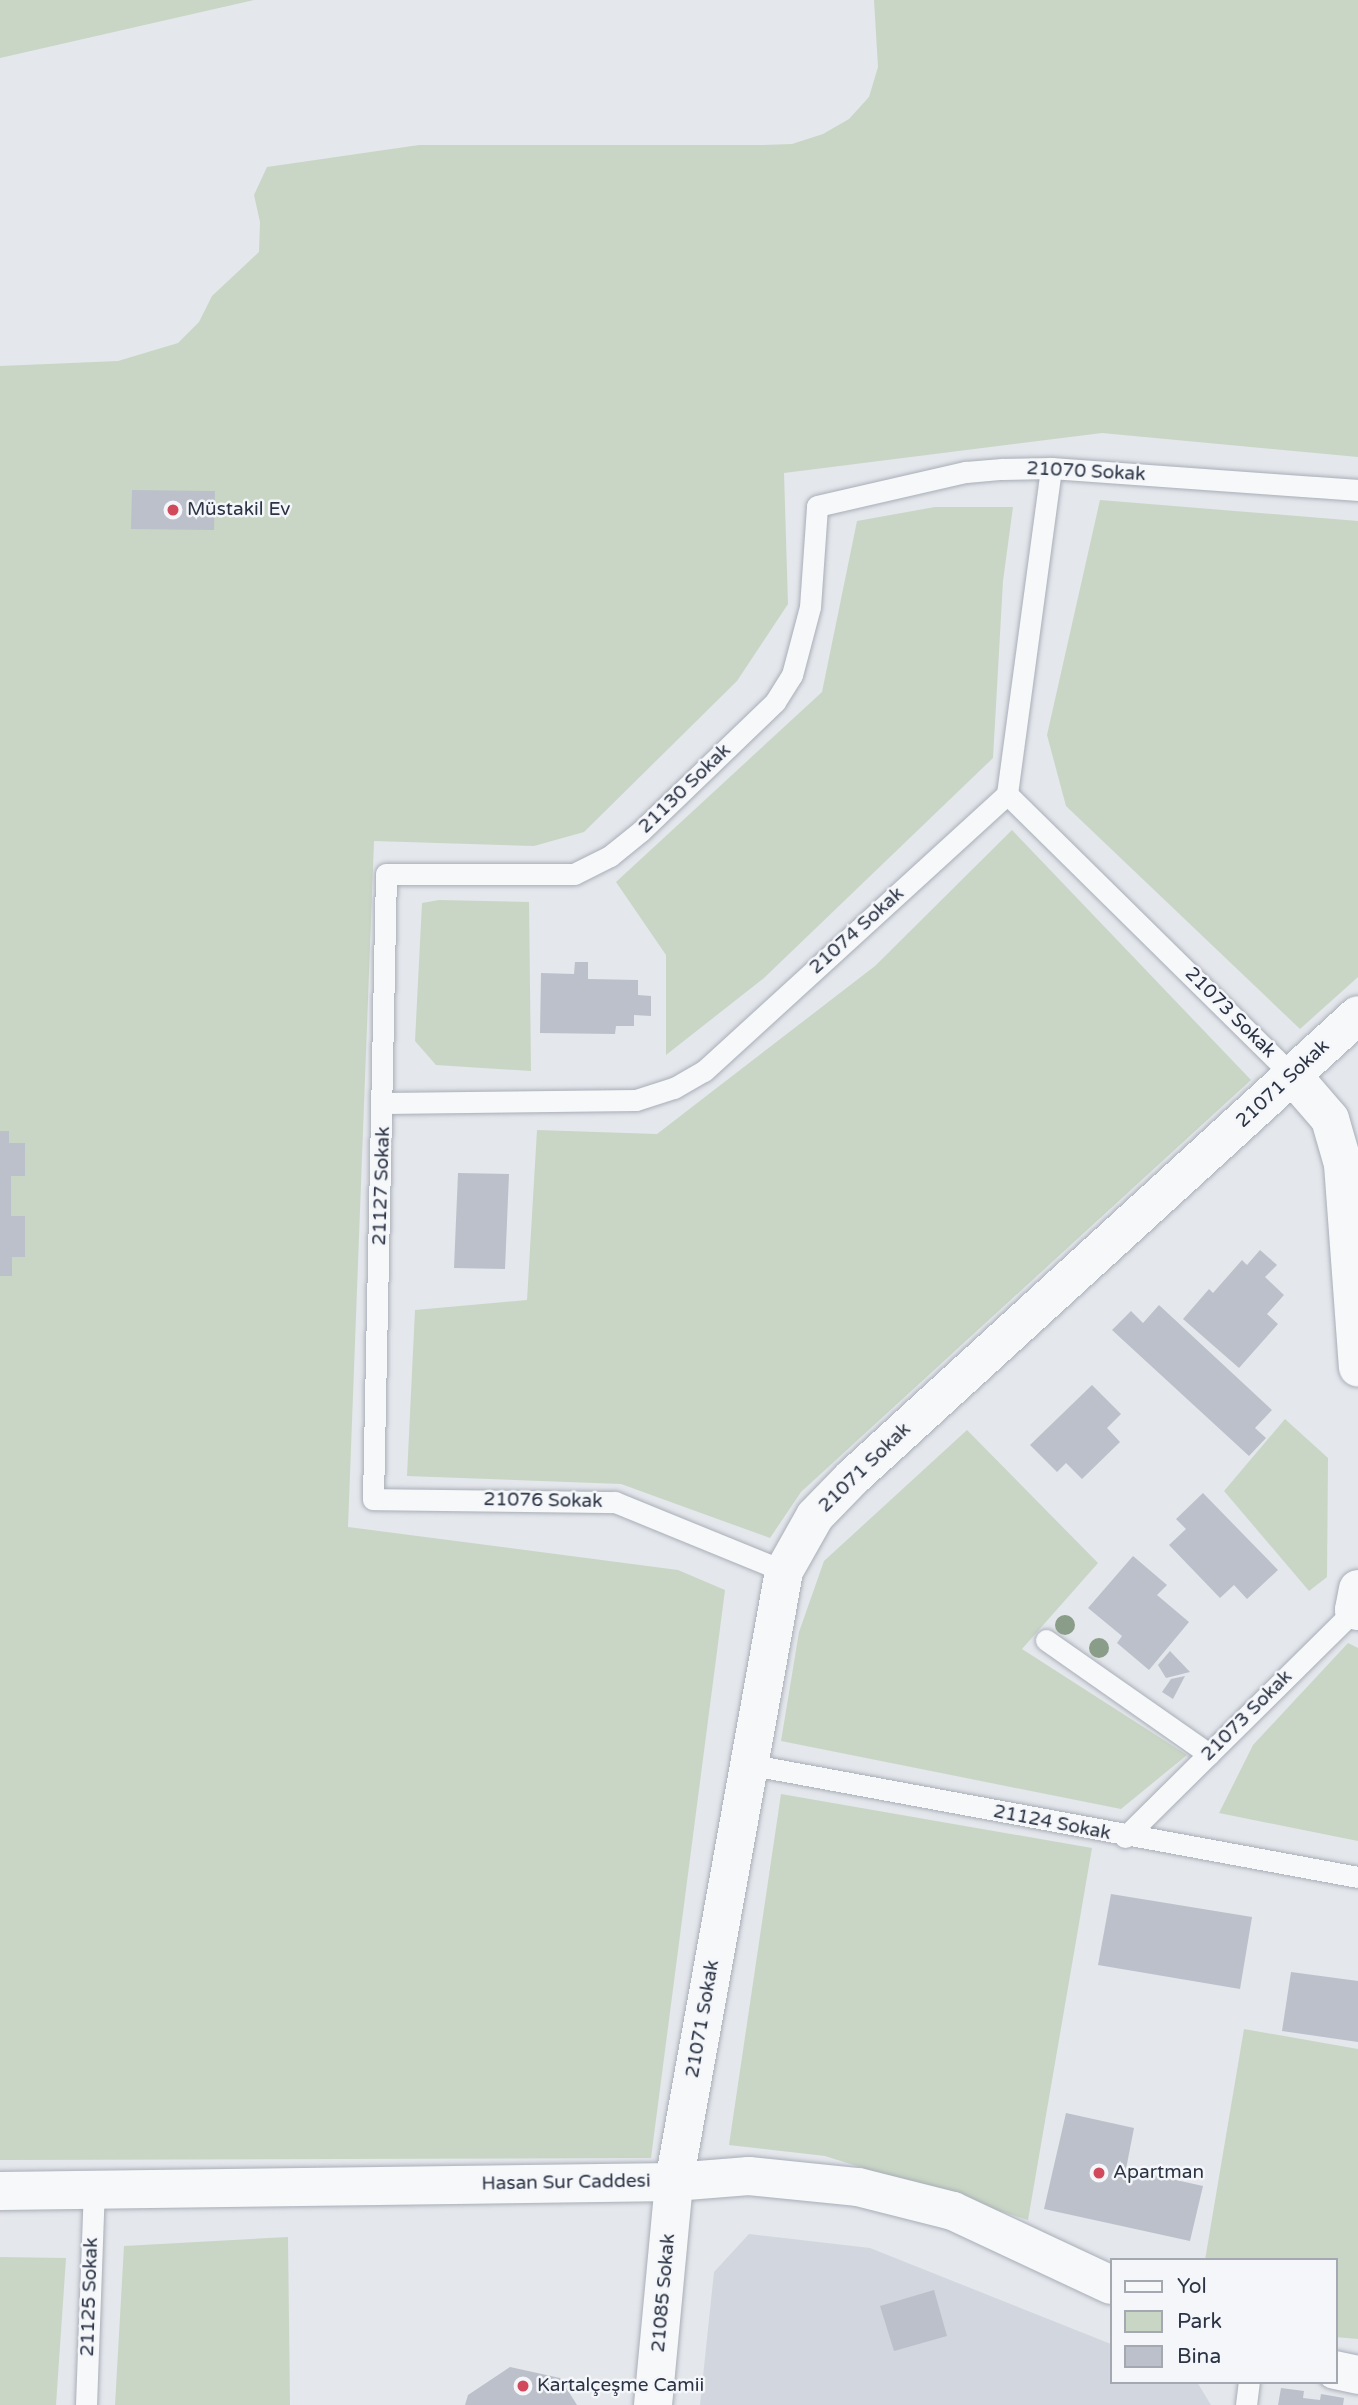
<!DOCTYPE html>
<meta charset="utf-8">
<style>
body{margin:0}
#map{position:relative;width:1358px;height:2405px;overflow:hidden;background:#e4e7ec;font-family:"Varela Round",sans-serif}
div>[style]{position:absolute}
.built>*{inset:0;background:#d2d6de}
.green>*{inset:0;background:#c9d6c5}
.building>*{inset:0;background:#bbc0ca}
.roads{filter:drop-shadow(0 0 2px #a9aeb7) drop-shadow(0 0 2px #a9aeb7)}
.lane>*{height:21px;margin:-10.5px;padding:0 10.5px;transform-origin:10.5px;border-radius:10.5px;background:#f7f8fa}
.street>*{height:38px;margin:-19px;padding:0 19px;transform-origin:19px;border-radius:19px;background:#f7f8fa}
.trees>*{width:20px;height:20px;margin:-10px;border-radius:50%;background:#899d89}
.dots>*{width:19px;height:19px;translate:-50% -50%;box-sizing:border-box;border:4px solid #f4f6f9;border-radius:50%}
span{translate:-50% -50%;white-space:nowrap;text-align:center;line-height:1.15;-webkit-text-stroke:5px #f4f6f9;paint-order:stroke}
.street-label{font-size:19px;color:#2b3445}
.poi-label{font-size:19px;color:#2b3445}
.left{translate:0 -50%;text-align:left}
.legend{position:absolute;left:1110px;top:2258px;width:228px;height:126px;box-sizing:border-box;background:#f4f6f9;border:2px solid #a4a8b1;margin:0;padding:9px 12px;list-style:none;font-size:21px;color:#2b3445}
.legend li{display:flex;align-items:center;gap:14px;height:35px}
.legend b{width:35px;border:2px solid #a4a8b1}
</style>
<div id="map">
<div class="built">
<i style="clip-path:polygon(749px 2234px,870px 2248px,1111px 2344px,1111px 2382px,1197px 2382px,1211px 2405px,700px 2405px,714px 2272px)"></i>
</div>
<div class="green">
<i style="clip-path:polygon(0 0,254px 0,0 58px)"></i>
<i style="clip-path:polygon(874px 0,1358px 0,1358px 457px,1102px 433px,784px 473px,788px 604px,737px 681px,584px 832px,534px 846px,374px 841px,348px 1527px,678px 1570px,725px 1590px,651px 2158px,0 2160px,0 366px,118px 361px,178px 343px,199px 322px,212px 296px,259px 252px,260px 222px,254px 195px,267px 167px,419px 145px,763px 145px,792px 144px,823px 134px,849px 119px,869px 97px,878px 67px)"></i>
<i style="clip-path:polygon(1100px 500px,1358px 521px,1358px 977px,1300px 1029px,1066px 806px,1047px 735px)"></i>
<i style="clip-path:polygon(935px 507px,1013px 507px,1003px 581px,993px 758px,764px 978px,666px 1055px,666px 955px,616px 882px,822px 692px,857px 521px)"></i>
<i style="clip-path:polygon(1012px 830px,1251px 1080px,801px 1492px,770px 1538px,621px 1484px,407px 1476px,415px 1310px,527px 1300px,537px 1130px,657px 1134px,875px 966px)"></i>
<i style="clip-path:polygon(439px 900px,529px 902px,531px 1071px,436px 1065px,415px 1041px,422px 903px)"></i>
<i style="clip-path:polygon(1285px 1419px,1328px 1458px,1327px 1577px,1309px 1591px,1224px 1491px)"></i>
<i style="clip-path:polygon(967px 1430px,1098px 1563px,1022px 1649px,1187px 1755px,1121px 1809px,781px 1741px,799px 1632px,824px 1561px)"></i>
<i style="clip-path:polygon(1348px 1643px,1358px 1648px,1358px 1841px,1219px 1813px,1253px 1745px)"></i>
<i style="clip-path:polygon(781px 1794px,1092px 1848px,1028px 2220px,825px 2156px,729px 2145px)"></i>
<i style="clip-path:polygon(1244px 2029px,1358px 2049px,1358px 2339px,1335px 2337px,1335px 2260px,1205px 2260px)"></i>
<i style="clip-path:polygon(288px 2237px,290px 2405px,115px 2405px,124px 2246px)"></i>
<i style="clip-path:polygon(0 2257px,66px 2258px,56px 2405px,0 2405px)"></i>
</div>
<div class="building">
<i style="clip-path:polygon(132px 490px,215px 491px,214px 530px,131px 529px)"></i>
<i style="clip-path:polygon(575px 962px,588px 962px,588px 979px,638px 980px,638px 995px,651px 996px,651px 1016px,634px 1015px,634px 1026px,616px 1026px,615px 1034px,540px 1033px,541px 973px,574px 974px)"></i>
<i style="clip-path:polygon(0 1131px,9px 1131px,9px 1143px,25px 1143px,25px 1176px,11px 1176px,11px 1216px,25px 1216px,25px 1257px,12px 1257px,12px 1276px,0 1276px)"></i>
<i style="clip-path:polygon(458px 1173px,509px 1174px,505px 1269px,454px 1268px)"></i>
<i style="clip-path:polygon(1260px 1250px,1277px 1265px,1265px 1277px,1284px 1295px,1267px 1314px,1278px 1324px,1239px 1368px,1183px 1319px,1209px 1289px,1213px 1293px,1242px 1260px,1247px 1265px)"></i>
<i style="clip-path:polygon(1159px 1305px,1272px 1410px,1255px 1428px,1266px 1438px,1249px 1456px,1112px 1330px,1131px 1311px,1143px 1323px)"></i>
<i style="clip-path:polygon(1092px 1385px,1121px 1414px,1107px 1428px,1120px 1442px,1082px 1479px,1066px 1463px,1057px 1472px,1030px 1445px)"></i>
<i style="clip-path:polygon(1203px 1493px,1278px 1570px,1247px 1599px,1234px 1585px,1220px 1598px,1169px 1545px,1186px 1529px,1176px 1519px)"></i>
<i style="clip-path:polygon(1133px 1556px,1167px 1585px,1157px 1595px,1189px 1622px,1149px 1670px,1117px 1643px,1122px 1636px,1088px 1608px)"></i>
<i style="clip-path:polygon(1170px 1651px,1190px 1672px,1166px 1678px,1158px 1665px)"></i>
<i style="clip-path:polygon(1185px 1676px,1173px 1699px,1162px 1692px,1171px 1679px)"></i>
<i style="clip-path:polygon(1111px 1894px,1252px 1917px,1240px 1989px,1098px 1965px)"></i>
<i style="clip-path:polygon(1291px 1972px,1358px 1981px,1358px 2042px,1282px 2031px)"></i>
<i style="clip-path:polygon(1066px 2113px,1134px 2128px,1126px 2169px,1203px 2186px,1190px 2241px,1044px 2209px)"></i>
<i style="clip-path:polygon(934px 2290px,947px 2336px,894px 2351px,880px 2306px)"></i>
<i style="clip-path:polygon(510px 2367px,560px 2378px,577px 2405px,465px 2405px,468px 2395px)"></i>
<i style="clip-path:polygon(1281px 2388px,1304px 2391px,1303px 2398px,1320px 2400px,1321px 2394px,1344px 2398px,1343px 2405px,1278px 2405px)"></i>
</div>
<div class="roads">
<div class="lane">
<i style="left:1007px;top:794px;width:400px;rotate:44.6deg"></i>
<i style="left:384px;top:1103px;width:252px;rotate:-0.7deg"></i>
<i style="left:636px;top:1100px;width:40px;rotate:-18deg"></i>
<i style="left:674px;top:1088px;width:34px;rotate:-30deg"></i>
<i style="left:704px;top:1071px;width:411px;rotate:-42.4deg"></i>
<i style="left:1007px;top:794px;width:329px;rotate:-82.3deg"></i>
<i style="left:784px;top:1571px;width:183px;rotate:-157.8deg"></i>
<i style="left:615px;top:1502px;width:242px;rotate:-179.3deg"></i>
<i style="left:373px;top:1499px;width:625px;rotate:-88.81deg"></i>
<i style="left:386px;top:874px;width:188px"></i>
<i style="left:574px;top:874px;width:40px;rotate:-26.6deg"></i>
<i style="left:610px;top:856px;width:40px;rotate:-39deg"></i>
<i style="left:641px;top:831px;width:186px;rotate:-43.9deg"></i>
<i style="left:775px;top:702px;width:32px;rotate:-58deg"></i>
<i style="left:792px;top:675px;width:70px;rotate:-75.2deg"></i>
<i style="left:810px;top:607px;width:101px;rotate:-86deg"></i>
<i style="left:817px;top:506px;width:153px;rotate:-12.9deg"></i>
<i style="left:966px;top:472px;width:36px;rotate:-5deg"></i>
<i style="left:1002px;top:469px;width:49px;rotate:-1.2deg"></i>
<i style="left:1051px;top:468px;width:308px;rotate:4.1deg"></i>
<i style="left:1046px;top:1640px;width:199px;rotate:35deg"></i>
<i style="left:747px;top:1764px;width:621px;rotate:10.48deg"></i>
<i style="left:1125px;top:1837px;width:322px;rotate:-44.7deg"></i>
<i style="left:86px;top:2405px;width:215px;rotate:-87.9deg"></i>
<i style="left:1246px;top:2405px;width:23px;rotate:-83deg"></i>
</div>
<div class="street">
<i style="left:1292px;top:1075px;width:58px;rotate:49.2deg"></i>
<i style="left:1330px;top:1119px;width:47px;rotate:73.9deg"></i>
<i style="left:1343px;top:1164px;width:204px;rotate:85.8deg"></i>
<i style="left:1358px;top:1589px;width:21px;rotate:101deg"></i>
<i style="left:1354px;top:1610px;width:4px;rotate:14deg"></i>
<i style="left:0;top:2191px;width:674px;rotate:-0.77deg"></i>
<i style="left:674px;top:2182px;width:75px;rotate:-4.6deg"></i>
<i style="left:749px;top:2176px;width:110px;rotate:5.8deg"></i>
<i style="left:858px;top:2187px;width:98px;rotate:14.2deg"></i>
<i style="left:953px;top:2211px;width:174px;rotate:25.1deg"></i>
<i style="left:1335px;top:2370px;width:24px;rotate:12deg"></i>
<i style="left:653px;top:2405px;width:224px;rotate:-84.6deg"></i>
<i style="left:674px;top:2182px;width:621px;rotate:-79.79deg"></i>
<i style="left:784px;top:1571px;width:63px;rotate:-60.6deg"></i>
<i style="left:815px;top:1516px;width:54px;rotate:-45.7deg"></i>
<i style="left:853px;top:1477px;width:684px;rotate:-42.45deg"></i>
</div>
</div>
<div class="trees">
<i style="left:1065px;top:1625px"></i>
<i style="left:1099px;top:1648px"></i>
</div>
<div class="dots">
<i style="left:173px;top:510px;background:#d1495b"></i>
<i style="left:1099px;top:2173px;background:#d1495b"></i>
<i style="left:523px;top:2386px;background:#d1495b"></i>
</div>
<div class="street-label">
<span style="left:1086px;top:472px;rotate:3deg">21070 Sokak</span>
<span style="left:685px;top:789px;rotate:-44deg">21130 Sokak</span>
<span style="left:857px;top:931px;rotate:-42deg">21074 Sokak</span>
<span style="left:1230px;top:1013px;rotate:45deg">21073 Sokak</span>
<span style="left:1283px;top:1084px;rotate:-43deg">21071 Sokak</span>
<span style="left:382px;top:1186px;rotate:-88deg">21127 Sokak</span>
<span style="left:865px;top:1468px;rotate:-44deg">21071 Sokak</span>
<span style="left:543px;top:1501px;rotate:1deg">21076 Sokak</span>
<span style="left:1247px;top:1716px;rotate:-45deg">21073 Sokak</span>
<span style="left:1052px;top:1823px;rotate:11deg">21124 Sokak</span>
<span style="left:703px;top:2019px;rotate:-80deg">21071 Sokak</span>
<span style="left:566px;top:2183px;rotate:-1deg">Hasan Sur Caddesi</span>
<span style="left:664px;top:2293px;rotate:-85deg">21085 Sokak</span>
<span style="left:90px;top:2297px;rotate:-88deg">21125 Sokak</span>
</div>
<div class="poi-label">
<span class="left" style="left:187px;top:510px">Müstakil Ev</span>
<span class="left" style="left:1113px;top:2173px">Apartman</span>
<span class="left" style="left:537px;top:2386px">Kartalçeşme Camii</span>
</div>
<ul class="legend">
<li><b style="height:9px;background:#f7f8fa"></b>Yol</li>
<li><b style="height:19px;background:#c9d6c5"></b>Park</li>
<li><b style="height:19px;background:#bbc0ca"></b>Bina</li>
</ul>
</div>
